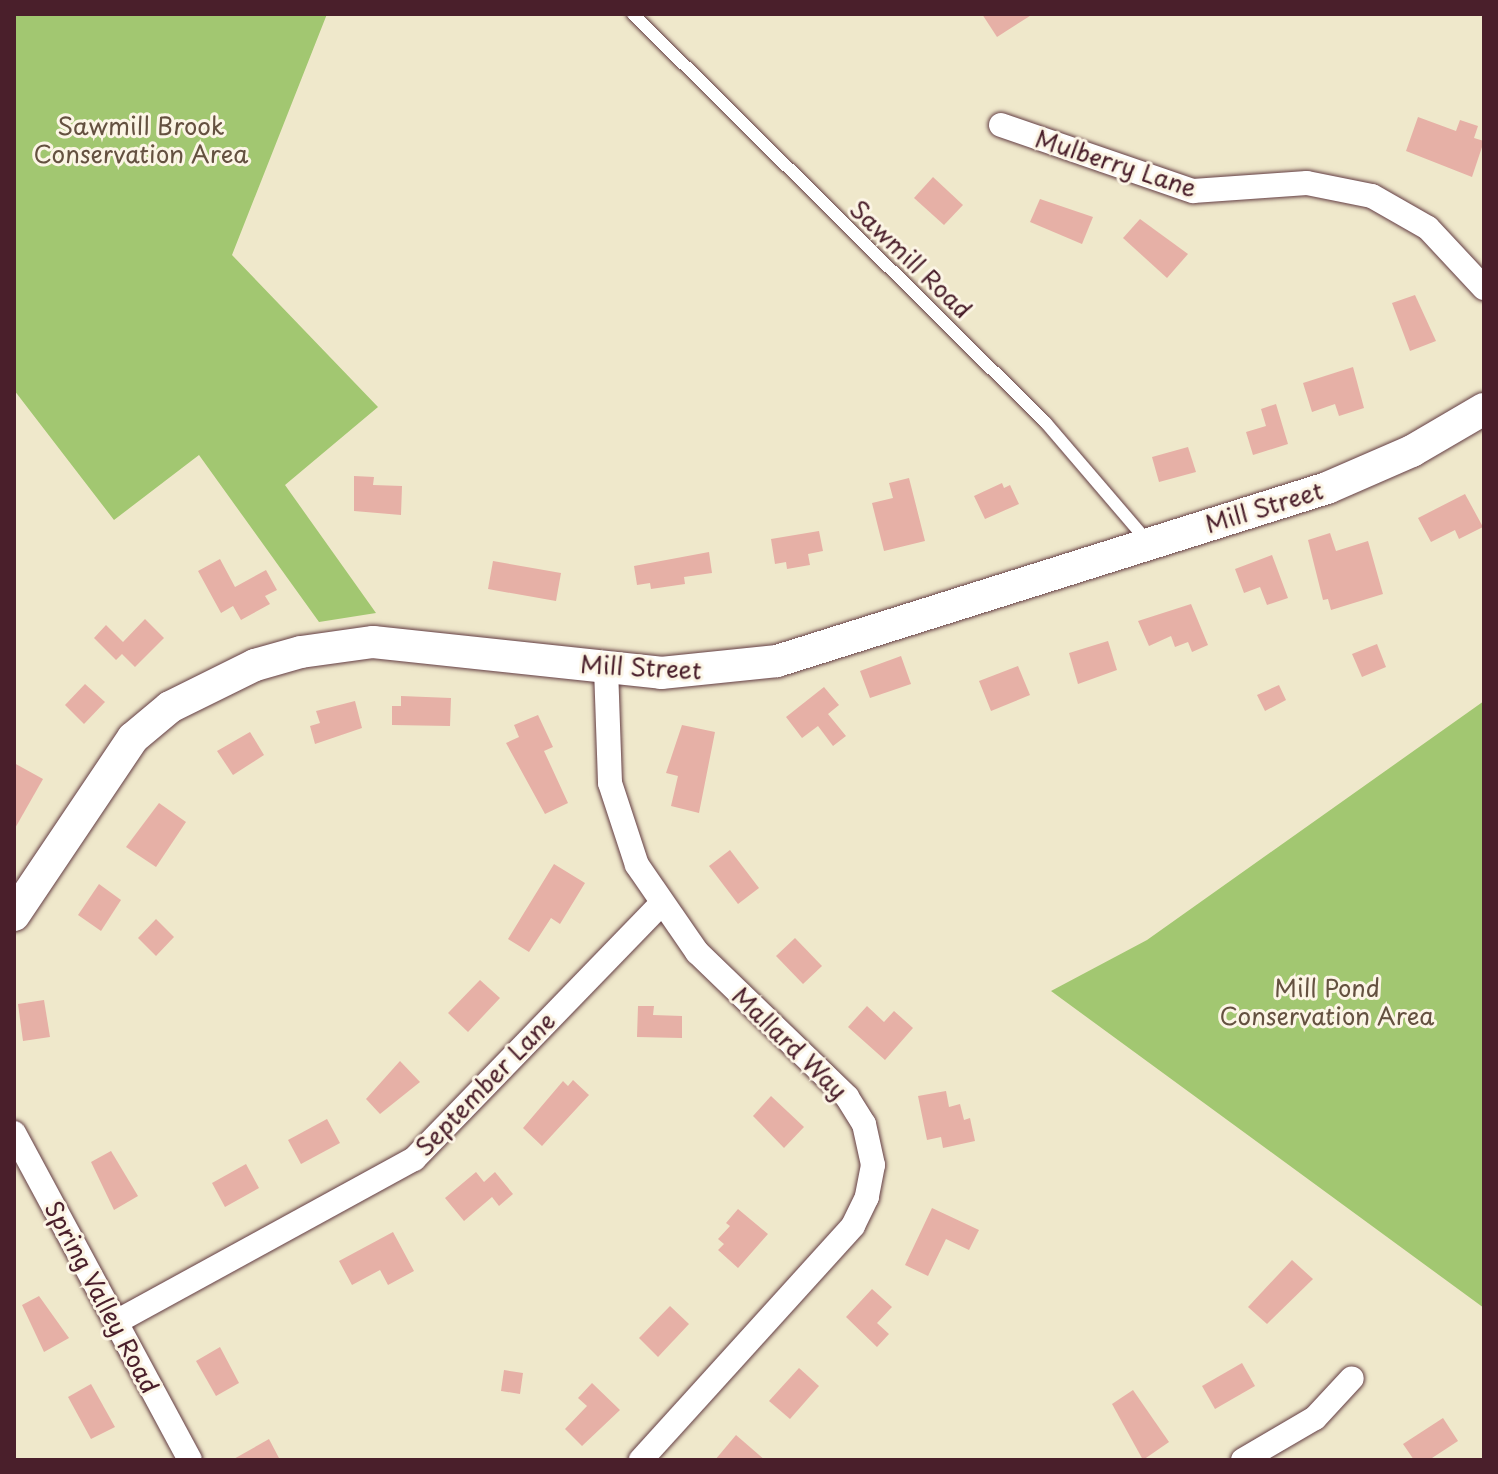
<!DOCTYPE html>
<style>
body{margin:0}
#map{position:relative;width:1498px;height:1474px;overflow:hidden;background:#efe8cb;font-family:"Playpen Sans",sans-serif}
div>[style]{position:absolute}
.green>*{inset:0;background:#a2c771}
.building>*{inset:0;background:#e6b0a6}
.roads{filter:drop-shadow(0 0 2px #633d43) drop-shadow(0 0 2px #633d43)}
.service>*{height:12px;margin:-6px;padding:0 6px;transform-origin:6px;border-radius:6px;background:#fff}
.minor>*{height:24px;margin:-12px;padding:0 12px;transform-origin:12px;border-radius:12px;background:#fff}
.tertiary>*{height:32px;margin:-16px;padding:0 16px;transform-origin:16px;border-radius:16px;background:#fff}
span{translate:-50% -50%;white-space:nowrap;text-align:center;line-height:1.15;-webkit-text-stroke:6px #fcf5e5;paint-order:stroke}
.park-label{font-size:24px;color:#645140}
.street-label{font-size:24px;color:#4a1f2b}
.frame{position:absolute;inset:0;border:16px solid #4a1f2b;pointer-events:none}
</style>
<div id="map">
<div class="green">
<i style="clip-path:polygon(14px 14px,327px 14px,232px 255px,378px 407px,285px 485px,376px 613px,319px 622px,199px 455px,114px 520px,14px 390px)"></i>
<i style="clip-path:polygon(1484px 701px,1484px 1308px,1051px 991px,1147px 940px)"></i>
</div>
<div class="building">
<i style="clip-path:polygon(982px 14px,1033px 14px,997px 37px)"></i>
<i style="clip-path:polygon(1418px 117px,1456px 131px,1460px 120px,1478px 126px,1474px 138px,1484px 141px,1472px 177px,1406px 151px)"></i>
<i style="clip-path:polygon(933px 177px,963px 205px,944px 225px,914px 198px)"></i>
<i style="clip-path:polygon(1040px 199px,1093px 217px,1082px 244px,1030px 222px)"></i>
<i style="clip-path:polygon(1140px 219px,1188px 254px,1167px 278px,1123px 238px)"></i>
<i style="clip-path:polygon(1415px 295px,1436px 341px,1410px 351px,1392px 303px)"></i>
<i style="clip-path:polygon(1353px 367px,1364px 408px,1339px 416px,1335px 404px,1312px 412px,1303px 383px)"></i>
<i style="clip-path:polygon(1276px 404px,1288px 444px,1253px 455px,1246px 432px,1266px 426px,1261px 409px)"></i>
<i style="clip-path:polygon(1188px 447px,1196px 472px,1159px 482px,1152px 457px)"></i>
<i style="clip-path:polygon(354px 476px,374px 477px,373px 485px,402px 486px,401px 515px,354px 511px)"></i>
<i style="clip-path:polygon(909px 478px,925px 541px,884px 551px,872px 503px,893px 498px,889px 483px)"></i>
<i style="clip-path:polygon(1002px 483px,1004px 488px,1010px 485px,1019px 504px,985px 519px,974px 496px)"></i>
<i style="clip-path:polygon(1465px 494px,1483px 527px,1459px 539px,1455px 530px,1431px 542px,1418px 518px)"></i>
<i style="clip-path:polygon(819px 531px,823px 551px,808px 554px,810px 565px,787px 569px,786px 562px,775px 564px,771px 539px)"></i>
<i style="clip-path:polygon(1330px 533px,1336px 551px,1368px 541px,1383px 594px,1331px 610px,1328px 599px,1323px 600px,1308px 540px)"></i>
<i style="clip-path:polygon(709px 552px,712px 573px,684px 577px,685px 584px,651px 589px,650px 583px,637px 585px,634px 566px)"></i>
<i style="clip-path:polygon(1272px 555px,1288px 598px,1267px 605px,1260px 587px,1244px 593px,1235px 569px)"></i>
<i style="clip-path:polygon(220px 559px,235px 587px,266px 570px,277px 590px,265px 596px,270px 604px,241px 620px,233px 606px,221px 613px,198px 571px)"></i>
<i style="clip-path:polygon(493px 561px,561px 573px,556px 601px,488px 589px)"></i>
<i style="clip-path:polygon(1191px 604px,1208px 645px,1192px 652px,1188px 642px,1175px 647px,1171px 636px,1149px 646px,1138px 621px)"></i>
<i style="clip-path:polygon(145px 619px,164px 638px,135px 667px,122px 654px,116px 660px,94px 638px,106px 625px,123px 642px)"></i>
<i style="clip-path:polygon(1108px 641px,1117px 670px,1078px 684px,1069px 653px)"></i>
<i style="clip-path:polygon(1377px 644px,1386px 667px,1362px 677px,1352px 654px)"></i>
<i style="clip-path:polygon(901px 656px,911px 684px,870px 698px,860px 671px)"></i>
<i style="clip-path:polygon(1018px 666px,1030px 695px,991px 711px,979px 681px)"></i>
<i style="clip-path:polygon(85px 684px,105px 702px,84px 724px,65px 705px)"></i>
<i style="clip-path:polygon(1279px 685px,1286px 700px,1265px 711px,1257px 695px)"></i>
<i style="clip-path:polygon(824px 687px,839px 705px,828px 714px,846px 736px,833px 746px,818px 726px,802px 738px,786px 717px)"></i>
<i style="clip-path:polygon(401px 696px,451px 698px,450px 726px,392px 725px,392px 706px,401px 706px)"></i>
<i style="clip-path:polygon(355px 701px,362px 728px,315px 744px,310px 726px,320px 723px,316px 711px)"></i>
<i style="clip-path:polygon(538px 715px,553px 747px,544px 751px,568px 803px,545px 814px,506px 743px,519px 737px,514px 725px)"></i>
<i style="clip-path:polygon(682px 725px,715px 732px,699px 813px,671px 806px,678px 776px,666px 773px)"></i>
<i style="clip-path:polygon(250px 732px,264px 755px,233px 775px,217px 751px)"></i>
<i style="clip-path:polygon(14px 763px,43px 779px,14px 830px)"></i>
<i style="clip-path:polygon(159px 803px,186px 822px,156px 867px,126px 847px)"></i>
<i style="clip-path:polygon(730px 850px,759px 888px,738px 904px,709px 866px)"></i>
<i style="clip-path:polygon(554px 864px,585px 883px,560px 924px,551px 918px,529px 952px,508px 939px)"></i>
<i style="clip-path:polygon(99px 884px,121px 900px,101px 931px,78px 915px)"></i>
<i style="clip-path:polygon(156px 919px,174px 937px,156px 956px,138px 938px)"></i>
<i style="clip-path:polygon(795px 938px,822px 966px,803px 984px,776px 956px)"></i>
<i style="clip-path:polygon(480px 980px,500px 998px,468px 1032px,448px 1013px)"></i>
<i style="clip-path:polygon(44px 1000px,50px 1037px,23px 1041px,18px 1004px)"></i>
<i style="clip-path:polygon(638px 1006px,654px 1006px,653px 1015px,682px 1016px,682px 1038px,637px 1037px)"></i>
<i style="clip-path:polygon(867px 1006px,884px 1022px,894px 1011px,913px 1028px,885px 1060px,848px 1027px)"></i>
<i style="clip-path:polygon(400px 1061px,420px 1082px,380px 1114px,366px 1099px)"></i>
<i style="clip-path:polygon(573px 1080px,589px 1095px,542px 1146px,523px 1128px,563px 1081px,568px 1086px)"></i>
<i style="clip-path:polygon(946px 1091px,949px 1107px,960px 1104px,964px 1120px,970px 1118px,975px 1141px,943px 1148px,941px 1137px,927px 1140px,918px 1096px)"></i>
<i style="clip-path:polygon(771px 1096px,804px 1127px,784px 1148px,753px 1116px)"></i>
<i style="clip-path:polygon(327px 1119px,340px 1143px,301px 1164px,288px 1140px)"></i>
<i style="clip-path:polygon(111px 1151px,138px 1196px,114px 1210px,91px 1162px)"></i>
<i style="clip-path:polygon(246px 1164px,259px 1188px,225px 1207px,212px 1183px)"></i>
<i style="clip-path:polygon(476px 1172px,484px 1182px,495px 1172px,513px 1194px,499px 1206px,492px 1197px,464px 1221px,445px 1198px)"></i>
<i style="clip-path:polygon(932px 1208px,979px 1230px,969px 1250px,946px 1239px,928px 1276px,905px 1265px)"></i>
<i style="clip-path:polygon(738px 1209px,768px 1234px,738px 1268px,718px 1250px,724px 1244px,718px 1239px,730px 1226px,726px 1223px)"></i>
<i style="clip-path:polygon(393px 1232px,414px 1271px,388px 1285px,380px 1270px,352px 1285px,339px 1261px)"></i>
<i style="clip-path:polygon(1292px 1260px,1313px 1279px,1267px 1324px,1248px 1307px)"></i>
<i style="clip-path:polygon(872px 1289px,892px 1307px,877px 1323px,889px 1334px,877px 1347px,846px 1317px)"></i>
<i style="clip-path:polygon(39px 1296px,69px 1338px,44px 1352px,22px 1305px)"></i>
<i style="clip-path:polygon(670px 1306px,689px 1324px,658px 1357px,639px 1338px)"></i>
<i style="clip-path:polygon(220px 1347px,239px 1383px,216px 1396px,196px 1361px)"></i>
<i style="clip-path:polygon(1242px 1363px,1255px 1386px,1215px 1409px,1202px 1386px)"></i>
<i style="clip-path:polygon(799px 1368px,819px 1386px,790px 1419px,769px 1401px)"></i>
<i style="clip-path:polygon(504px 1370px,523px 1373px,520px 1394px,501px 1391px)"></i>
<i style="clip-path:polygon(592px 1383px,620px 1410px,582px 1446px,565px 1429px,587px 1406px,578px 1398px)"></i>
<i style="clip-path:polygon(91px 1384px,115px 1427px,91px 1439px,68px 1397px)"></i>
<i style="clip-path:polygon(1133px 1390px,1169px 1442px,1143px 1460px,1112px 1404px)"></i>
<i style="clip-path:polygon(1443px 1418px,1458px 1441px,1429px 1460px,1414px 1460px,1403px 1444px)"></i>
<i style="clip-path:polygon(736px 1435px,765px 1460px,715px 1460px)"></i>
<i style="clip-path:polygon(269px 1439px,280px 1460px,232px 1460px)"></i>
</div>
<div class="roads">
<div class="service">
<i style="left:633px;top:14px;width:581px;rotate:44.72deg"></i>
<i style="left:1046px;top:423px;width:155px;rotate:49.4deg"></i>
</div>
<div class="minor">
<i style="left:1001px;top:125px;width:203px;rotate:19deg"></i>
<i style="left:1193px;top:191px;width:114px;rotate:-4deg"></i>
<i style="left:1307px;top:183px;width:66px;rotate:11.3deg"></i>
<i style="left:1372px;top:196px;width:64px;rotate:29.7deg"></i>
<i style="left:1428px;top:228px;width:82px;rotate:47deg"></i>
<i style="left:606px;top:668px;width:115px;rotate:88deg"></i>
<i style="left:610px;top:783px;width:86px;rotate:71.8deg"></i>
<i style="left:637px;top:865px;width:106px;rotate:55.4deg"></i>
<i style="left:697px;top:952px;width:209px;rotate:44deg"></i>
<i style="left:847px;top:1097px;width:32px;rotate:58deg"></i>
<i style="left:864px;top:1124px;width:42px;rotate:77.6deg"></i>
<i style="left:873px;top:1165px;width:33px;rotate:101deg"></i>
<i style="left:867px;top:1197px;width:32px;rotate:116deg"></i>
<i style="left:853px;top:1226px;width:316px;rotate:132.2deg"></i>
<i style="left:14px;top:1133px;width:371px;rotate:61.7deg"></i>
<i style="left:116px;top:1322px;width:340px;rotate:-28.7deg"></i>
<i style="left:414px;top:1159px;width:355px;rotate:-45.9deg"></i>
<i style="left:1243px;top:1460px;width:83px;rotate:-30.3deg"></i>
<i style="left:1315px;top:1418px;width:54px;rotate:-47.2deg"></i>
</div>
<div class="tertiary">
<i style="left:14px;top:915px;width:213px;rotate:-56.1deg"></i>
<i style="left:133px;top:738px;width:48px;rotate:-40deg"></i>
<i style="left:170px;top:707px;width:95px;rotate:-26.3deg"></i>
<i style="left:255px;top:665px;width:48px;rotate:-15.8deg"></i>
<i style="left:301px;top:652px;width:73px;rotate:-7.9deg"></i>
<i style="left:373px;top:642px;width:290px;rotate:6.1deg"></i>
<i style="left:661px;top:673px;width:117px;rotate:-5.9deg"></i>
<i style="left:777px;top:661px;width:577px;rotate:-17.46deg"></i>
<i style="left:1327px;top:488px;width:93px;rotate:-23.5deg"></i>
<i style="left:1412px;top:451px;width:83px;rotate:-30.3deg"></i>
</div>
</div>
<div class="park-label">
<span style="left:141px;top:140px">Sawmill Brook<br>Conservation Area</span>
<span style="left:1327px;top:1002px">Mill Pond<br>Conservation Area</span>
</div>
<div class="street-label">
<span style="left:1116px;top:163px;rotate:18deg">Mulberry Lane</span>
<span style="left:911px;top:259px;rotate:44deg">Sawmill Road</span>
<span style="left:1264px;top:507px;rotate:-17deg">Mill Street</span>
<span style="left:641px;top:667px;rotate:3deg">Mill Street</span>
<span style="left:790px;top:1043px;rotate:44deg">Mallard Way</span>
<span style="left:485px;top:1084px;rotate:-46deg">September Lane</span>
<span style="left:102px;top:1297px;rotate:62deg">Spring Valley Road</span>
</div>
<div class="frame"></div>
</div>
